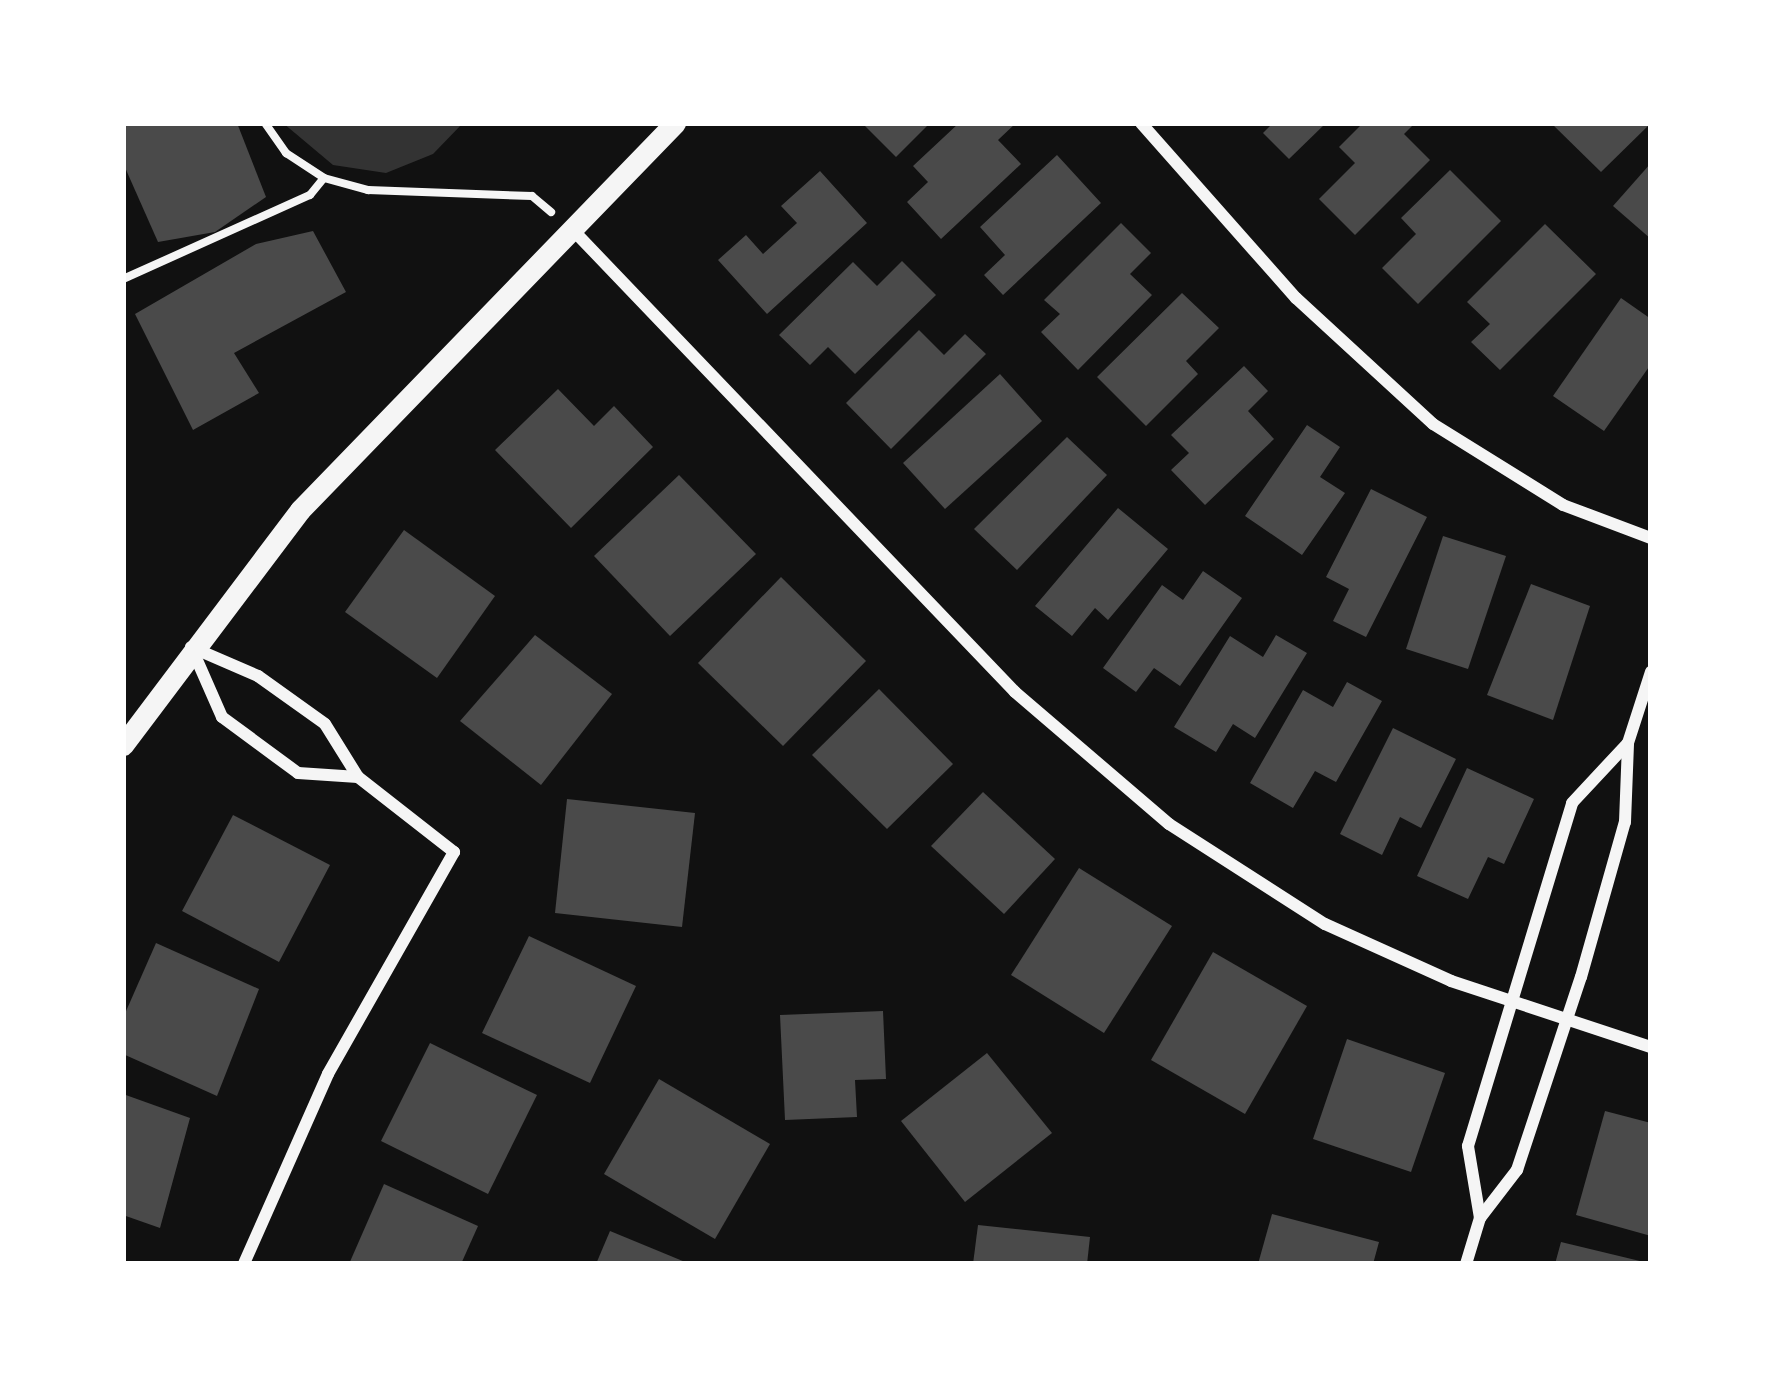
<!DOCTYPE html>
<style>
body{margin:0}
#map{position:relative;width:1774px;height:1387px;overflow:hidden;background:#111;font-family:Literata,serif}
div>[style]{position:absolute}
.water>*{inset:0;background:#333}
.building>*{inset:0;background:#4a4a4a}
.path>*{height:8px;margin:-4px;padding:0 4px;transform-origin:4px;border-radius:4px;background:#f5f5f5}
.minor>*{height:12px;margin:-6px;padding:0 6px;transform-origin:6px;border-radius:6px;background:#f5f5f5}
.tertiary>*{height:21px;margin:-10.5px;padding:0 10.5px;transform-origin:10.5px;border-radius:10.5px;background:#f5f5f5}
span{translate:-50% -50%;white-space:nowrap;text-align:center;line-height:1.15;-webkit-text-stroke:12px #fff;paint-order:stroke}
.frame{position:absolute;inset:0;border:126px solid #fff;pointer-events:none}
</style>
<div id="map">
<div class="water">
<i style="clip-path:polygon(283px 123px,463px 123px,433px 154px,386px 173px,333px 165px)"></i>
</div>
<div class="building">
<i style="clip-path:polygon(123px 123px,237px 123px,266px 197px,215px 232px,158px 242px,123px 163px)"></i>
<i style="clip-path:polygon(862px 123px,930px 123px,896px 157px)"></i>
<i style="clip-path:polygon(959px 123px,1016px 123px,998px 140px,1021px 164px,941px 239px,907px 202px,928px 182px,913px 166px)"></i>
<i style="clip-path:polygon(1273px 123px,1326px 123px,1289px 159px,1263px 133px)"></i>
<i style="clip-path:polygon(1363px 123px,1415px 123px,1404px 134px,1430px 160px,1355px 235px,1319px 199px,1355px 163px,1339px 147px)"></i>
<i style="clip-path:polygon(1551px 123px,1651px 123px,1601px 172px)"></i>
<i style="clip-path:polygon(1057px 155px,1101px 203px,1003px 295px,984px 275px,1005px 255px,980px 227px)"></i>
<i style="clip-path:polygon(1651px 163px,1651px 239px,1613px 206px)"></i>
<i style="clip-path:polygon(1450px 170px,1501px 221px,1418px 304px,1382px 268px,1416px 234px,1401px 218px)"></i>
<i style="clip-path:polygon(820px 171px,867px 223px,767px 314px,718px 260px,746px 235px,763px 254px,797px 223px,781px 206px)"></i>
<i style="clip-path:polygon(1121px 223px,1151px 253px,1130px 274px,1152px 295px,1078px 370px,1041px 332px,1060px 314px,1044px 300px)"></i>
<i style="clip-path:polygon(1545px 224px,1596px 274px,1500px 370px,1471px 342px,1490px 324px,1467px 302px)"></i>
<i style="clip-path:polygon(313px 231px,346px 292px,234px 353px,259px 393px,193px 430px,135px 314px,256px 244px)"></i>
<i style="clip-path:polygon(902px 261px,936px 295px,855px 374px,828px 347px,810px 365px,779px 335px,853px 262px,877px 286px)"></i>
<i style="clip-path:polygon(1182px 293px,1219px 328px,1186px 361px,1198px 374px,1146px 426px,1097px 377px)"></i>
<i style="clip-path:polygon(1621px 298px,1651px 319px,1651px 364px,1604px 431px,1553px 396px)"></i>
<i style="clip-path:polygon(919px 330px,944px 355px,965px 334px,986px 354px,891px 449px,846px 403px)"></i>
<i style="clip-path:polygon(1244px 366px,1268px 391px,1248px 411px,1274px 439px,1205px 505px,1171px 470px,1189px 453px,1171px 435px)"></i>
<i style="clip-path:polygon(1000px 374px,1042px 421px,945px 509px,903px 463px)"></i>
<i style="clip-path:polygon(558px 389px,594px 426px,614px 406px,653px 447px,571px 528px,495px 450px)"></i>
<i style="clip-path:polygon(1307px 425px,1340px 447px,1320px 477px,1345px 493px,1302px 555px,1245px 516px)"></i>
<i style="clip-path:polygon(1067px 437px,1107px 475px,1017px 570px,974px 529px)"></i>
<i style="clip-path:polygon(679px 475px,756px 554px,670px 636px,594px 556px)"></i>
<i style="clip-path:polygon(1371px 489px,1427px 517px,1366px 637px,1333px 621px,1349px 589px,1326px 577px)"></i>
<i style="clip-path:polygon(1118px 508px,1168px 549px,1108px 620px,1095px 608px,1072px 636px,1035px 606px)"></i>
<i style="clip-path:polygon(404px 530px,495px 596px,437px 678px,345px 612px)"></i>
<i style="clip-path:polygon(1443px 536px,1506px 556px,1468px 669px,1406px 649px)"></i>
<i style="clip-path:polygon(1203px 571px,1242px 598px,1180px 686px,1154px 668px,1136px 692px,1103px 668px,1162px 585px,1183px 600px)"></i>
<i style="clip-path:polygon(781px 577px,866px 661px,783px 746px,698px 663px)"></i>
<i style="clip-path:polygon(1531px 584px,1590px 606px,1553px 720px,1487px 695px)"></i>
<i style="clip-path:polygon(535px 635px,612px 694px,541px 785px,460px 721px)"></i>
<i style="clip-path:polygon(1276px 635px,1307px 653px,1255px 738px,1233px 724px,1216px 752px,1174px 727px,1230px 636px,1263px 657px)"></i>
<i style="clip-path:polygon(1347px 682px,1382px 701px,1336px 782px,1315px 771px,1293px 808px,1250px 783px,1303px 690px,1333px 707px)"></i>
<i style="clip-path:polygon(879px 689px,953px 764px,887px 829px,812px 755px)"></i>
<i style="clip-path:polygon(1393px 728px,1456px 759px,1421px 828px,1400px 817px,1382px 855px,1340px 834px)"></i>
<i style="clip-path:polygon(1467px 768px,1534px 799px,1504px 864px,1488px 857px,1468px 899px,1417px 876px)"></i>
<i style="clip-path:polygon(983px 792px,1055px 859px,1004px 914px,931px 846px)"></i>
<i style="clip-path:polygon(567px 799px,695px 813px,682px 927px,555px 913px)"></i>
<i style="clip-path:polygon(233px 815px,330px 865px,279px 962px,182px 911px)"></i>
<i style="clip-path:polygon(1079px 868px,1172px 926px,1104px 1033px,1011px 975px)"></i>
<i style="clip-path:polygon(529px 936px,636px 986px,590px 1083px,482px 1033px)"></i>
<i style="clip-path:polygon(156px 943px,259px 989px,217px 1096px,123px 1054px,123px 1018px)"></i>
<i style="clip-path:polygon(1213px 952px,1307px 1006px,1245px 1114px,1151px 1060px)"></i>
<i style="clip-path:polygon(883px 1011px,886px 1079px,855px 1080px,857px 1117px,785px 1120px,780px 1015px)"></i>
<i style="clip-path:polygon(1347px 1039px,1445px 1073px,1411px 1172px,1313px 1139px)"></i>
<i style="clip-path:polygon(430px 1043px,537px 1095px,488px 1194px,381px 1141px)"></i>
<i style="clip-path:polygon(987px 1053px,1052px 1133px,965px 1202px,901px 1121px)"></i>
<i style="clip-path:polygon(659px 1079px,770px 1144px,715px 1239px,604px 1174px)"></i>
<i style="clip-path:polygon(123px 1094px,190px 1118px,160px 1228px,123px 1215px)"></i>
<i style="clip-path:polygon(1605px 1111px,1651px 1123px,1651px 1236px,1576px 1215px)"></i>
<i style="clip-path:polygon(384px 1184px,478px 1226px,461px 1264px,349px 1264px)"></i>
<i style="clip-path:polygon(1272px 1214px,1379px 1242px,1373px 1264px,1258px 1264px)"></i>
<i style="clip-path:polygon(978px 1225px,1090px 1237px,1087px 1264px,973px 1264px)"></i>
<i style="clip-path:polygon(610px 1231px,690px 1264px,596px 1264px)"></i>
<i style="clip-path:polygon(1561px 1242px,1644px 1262px,1644px 1264px,1555px 1264px)"></i>
</div>
<div class="path">
<i style="left:265px;top:123px;width:37px;rotate:55deg"></i>
<i style="left:286px;top:153px;width:45px;rotate:33.3deg"></i>
<i style="left:324px;top:178px;width:46px;rotate:15.3deg"></i>
<i style="left:368px;top:190px;width:164px;rotate:2.1deg"></i>
<i style="left:532px;top:196px;width:25px;rotate:40deg"></i>
<i style="left:123px;top:279px;width:205px;rotate:-24.2deg"></i>
<i style="left:310px;top:195px;width:22px;rotate:-51deg"></i>
</div>
<div class="minor">
<i style="left:1141px;top:123px;width:234px;rotate:48.5deg"></i>
<i style="left:1296px;top:298px;width:186px;rotate:42.6deg"></i>
<i style="left:1433px;top:424px;width:153px;rotate:31.9deg"></i>
<i style="left:1563px;top:505px;width:94px;rotate:20.6deg"></i>
<i style="left:572px;top:229px;width:641px;rotate:46.26deg"></i>
<i style="left:1015px;top:692px;width:203px;rotate:40.6deg"></i>
<i style="left:1169px;top:824px;width:185px;rotate:32.7deg"></i>
<i style="left:1325px;top:924px;width:138px;rotate:24.3deg"></i>
<i style="left:1451px;top:981px;width:211px;rotate:18.3deg"></i>
<i style="left:191px;top:647px;width:73px;rotate:23.4deg"></i>
<i style="left:258px;top:676px;width:82px;rotate:35.6deg"></i>
<i style="left:325px;top:724px;width:62px;rotate:58.1deg"></i>
<i style="left:358px;top:777px;width:122px;rotate:38deg"></i>
<i style="left:454px;top:852px;width:255px;rotate:119.6deg"></i>
<i style="left:328px;top:1074px;width:208px;rotate:113.9deg"></i>
<i style="left:193px;top:651px;width:72px;rotate:66.3deg"></i>
<i style="left:222px;top:717px;width:94px;rotate:36.4deg"></i>
<i style="left:298px;top:773px;width:60px;rotate:3.8deg"></i>
<i style="left:1480px;top:1218px;width:73px;rotate:-99.5deg"></i>
<i style="left:1468px;top:1146px;width:358px;rotate:-73.1deg"></i>
<i style="left:1572px;top:803px;width:81px;rotate:-47deg"></i>
<i style="left:1466px;top:1264px;width:48px;rotate:-73.1deg"></i>
<i style="left:1480px;top:1218px;width:61px;rotate:-52.4deg"></i>
<i style="left:1517px;top:1170px;width:203px;rotate:-71.7deg"></i>
<i style="left:1581px;top:977px;width:161px;rotate:-74.2deg"></i>
<i style="left:1625px;top:822px;width:79px;rotate:-87.8deg"></i>
<i style="left:1628px;top:743px;width:75px;rotate:-72.1deg"></i>
</div>
<div class="tertiary">
<i style="left:123px;top:745px;width:294px;rotate:-53deg"></i>
<i style="left:300px;top:510px;width:539px;rotate:-45.9deg"></i>
</div>
<div class="frame"></div>
</div>
